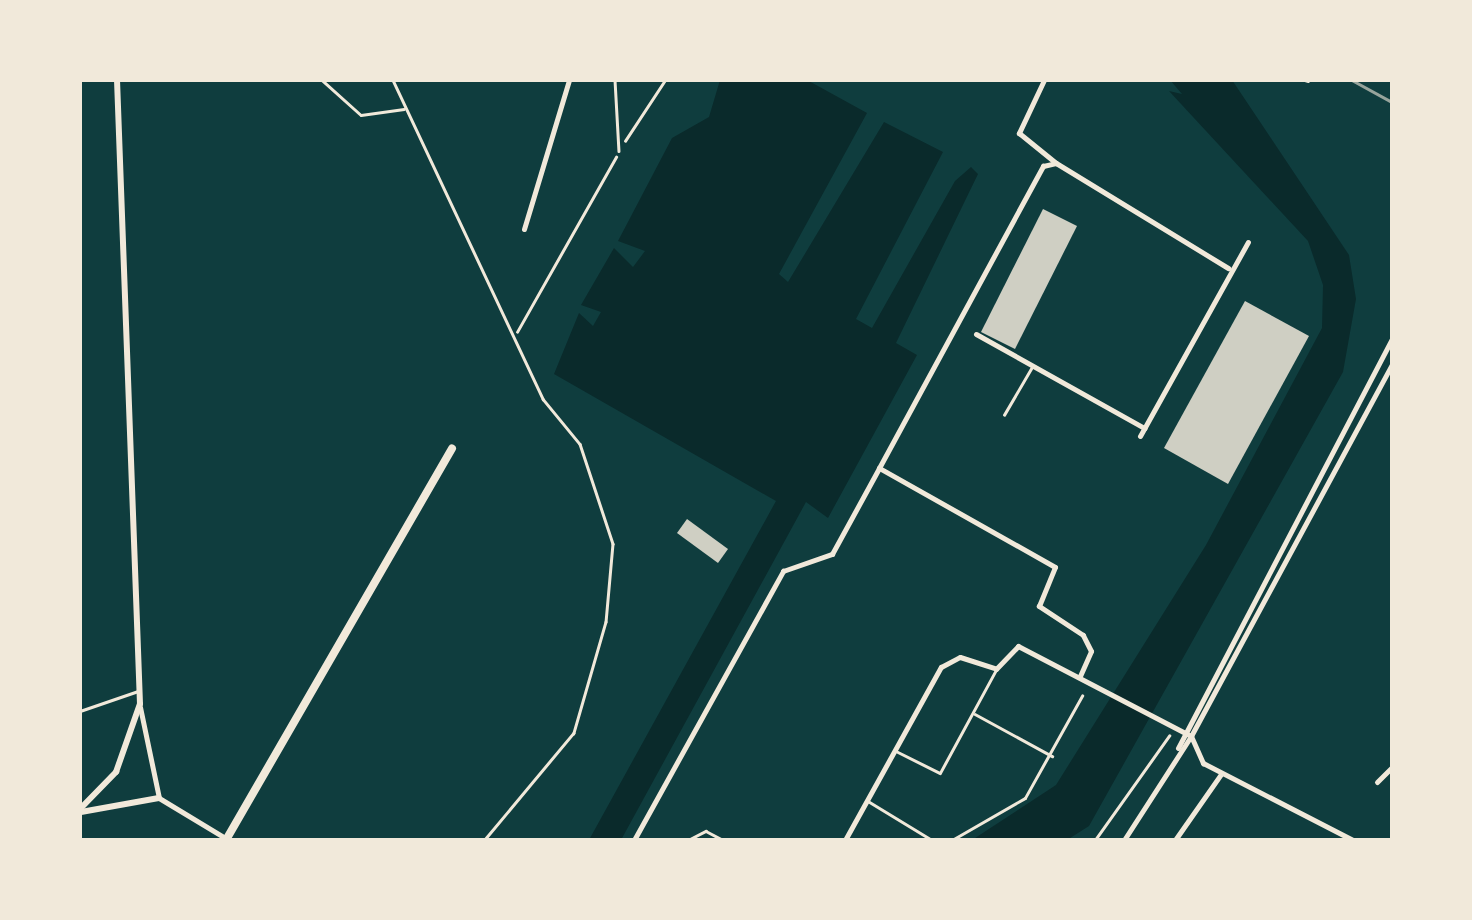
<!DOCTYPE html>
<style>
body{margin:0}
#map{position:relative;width:1472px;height:920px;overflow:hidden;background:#0f3d3e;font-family:"PT Sans Narrow",sans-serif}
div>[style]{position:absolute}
.water>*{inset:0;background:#0a2a2b}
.building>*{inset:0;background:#cfcfc3}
.path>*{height:2.5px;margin:-1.25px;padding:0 1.25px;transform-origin:1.25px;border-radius:1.25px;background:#f1e9da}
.service>*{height:2.5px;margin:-1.25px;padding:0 1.25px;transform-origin:1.25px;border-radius:1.25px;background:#f1e9da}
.minor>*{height:5px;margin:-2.5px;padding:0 2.5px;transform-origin:2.5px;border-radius:2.5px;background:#f1e9da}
.tertiary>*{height:6px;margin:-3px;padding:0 3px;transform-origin:3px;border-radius:3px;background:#f1e9da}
.secondary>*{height:8px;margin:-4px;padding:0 4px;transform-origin:4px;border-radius:4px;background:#f1e9da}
.tram>*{height:2.5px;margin:-1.25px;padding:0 1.25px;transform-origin:1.25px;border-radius:1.25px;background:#97a49c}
span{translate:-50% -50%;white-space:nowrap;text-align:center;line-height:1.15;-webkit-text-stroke:10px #f1e9da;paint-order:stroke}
.frame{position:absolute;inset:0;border:82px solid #f1e9da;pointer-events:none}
</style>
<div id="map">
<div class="water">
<i style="clip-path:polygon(720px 80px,807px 80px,867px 113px,779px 274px,788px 282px,884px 122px,943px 152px,856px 319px,872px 328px,955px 181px,971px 167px,978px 174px,896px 343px,917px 355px,828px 518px,806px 502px,621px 840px,589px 840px,776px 501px,554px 374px,579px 313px,593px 326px,601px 312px,581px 305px,614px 248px,633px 267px,645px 251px,618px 241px,672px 138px,709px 117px)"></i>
<i style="clip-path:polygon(1170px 80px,1232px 80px,1349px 255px,1356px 299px,1343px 372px,1089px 826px,1067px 840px,972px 840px,1056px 785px,1206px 545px,1322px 328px,1323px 285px,1308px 241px,1169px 91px,1182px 94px)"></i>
</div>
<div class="building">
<i style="clip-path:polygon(1043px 209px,1077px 226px,1015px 349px,981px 332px)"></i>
<i style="clip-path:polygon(1245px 301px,1309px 336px,1228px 484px,1164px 448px)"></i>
<i style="clip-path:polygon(687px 519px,728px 549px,718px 563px,677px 533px)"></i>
</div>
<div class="path">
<i style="left:322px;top:80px;width:52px;rotate:41.9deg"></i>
<i style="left:361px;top:115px;width:43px;rotate:-7.9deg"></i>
<i style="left:393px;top:80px;width:353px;rotate:64.8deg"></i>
<i style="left:543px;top:399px;width:58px;rotate:50.6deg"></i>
<i style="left:580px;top:444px;width:105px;rotate:71.7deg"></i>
<i style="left:613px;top:544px;width:78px;rotate:95.1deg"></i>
<i style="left:606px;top:622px;width:116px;rotate:106.1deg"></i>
<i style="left:574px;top:733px;width:139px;rotate:129.8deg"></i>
<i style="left:1305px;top:80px;width:3px;rotate:18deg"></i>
<i style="left:625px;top:141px;width:73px;rotate:-56.7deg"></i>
<i style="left:517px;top:332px;width:201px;rotate:-60.5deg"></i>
<i style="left:1095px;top:840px;width:128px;rotate:-54.6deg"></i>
</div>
<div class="service">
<i style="left:615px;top:80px;width:71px;rotate:86.8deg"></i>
<i style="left:1004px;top:415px;width:56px;rotate:-59.7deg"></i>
<i style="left:80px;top:711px;width:61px;rotate:-19deg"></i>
<i style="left:975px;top:714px;width:88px;rotate:28.6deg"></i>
<i style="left:896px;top:751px;width:49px;rotate:26.6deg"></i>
<i style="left:940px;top:773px;width:117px;rotate:-61.5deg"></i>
<i style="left:868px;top:801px;width:75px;rotate:31.4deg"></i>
<i style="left:688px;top:840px;width:20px;rotate:-27deg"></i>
<i style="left:706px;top:831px;width:19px;rotate:28deg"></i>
<i style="left:952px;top:840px;width:84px;rotate:-29.9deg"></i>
<i style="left:1025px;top:798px;width:117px;rotate:-60.8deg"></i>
</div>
<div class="minor">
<i style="left:1044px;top:80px;width:59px;rotate:115.3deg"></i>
<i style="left:1019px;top:133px;width:48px;rotate:39deg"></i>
<i style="left:524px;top:229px;width:156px;rotate:-73.2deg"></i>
<i style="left:976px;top:334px;width:193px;rotate:29.2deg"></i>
<i style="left:1140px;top:436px;width:222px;rotate:-60.9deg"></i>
<i style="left:1080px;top:676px;width:27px;rotate:-66deg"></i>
<i style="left:1091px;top:651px;width:18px;rotate:-117deg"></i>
<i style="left:1083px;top:635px;width:53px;rotate:-146.6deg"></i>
<i style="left:1039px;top:606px;width:42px;rotate:-67.7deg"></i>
<i style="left:1055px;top:567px;width:202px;rotate:-150.6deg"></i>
<i style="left:879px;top:468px;width:344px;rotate:-61.5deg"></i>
<i style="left:1043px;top:166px;width:13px;rotate:-13deg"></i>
<i style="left:1056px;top:163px;width:202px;rotate:31.4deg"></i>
<i style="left:140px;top:707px;width:93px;rotate:78.2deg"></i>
<i style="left:159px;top:798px;width:79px;rotate:31.1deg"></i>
<i style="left:1178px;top:748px;width:462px;rotate:-62.4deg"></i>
<i style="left:1377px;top:782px;width:21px;rotate:-45deg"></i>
<i style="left:634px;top:840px;width:308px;rotate:-61deg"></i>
<i style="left:783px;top:571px;width:52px;rotate:-19.1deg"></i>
<i style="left:832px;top:554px;width:98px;rotate:-61.3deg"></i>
<i style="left:845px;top:840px;width:198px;rotate:-61deg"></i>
<i style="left:941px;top:667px;width:21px;rotate:-28deg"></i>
<i style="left:960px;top:657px;width:38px;rotate:18deg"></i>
<i style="left:996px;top:669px;width:32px;rotate:-46deg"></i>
<i style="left:1018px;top:646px;width:195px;rotate:27.5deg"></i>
<i style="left:1191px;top:736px;width:30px;rotate:66deg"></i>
<i style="left:1203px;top:763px;width:169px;rotate:27.2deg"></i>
<i style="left:1124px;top:840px;width:124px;rotate:-57.2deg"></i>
<i style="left:1191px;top:736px;width:423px;rotate:-61.6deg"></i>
<i style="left:1175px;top:840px;width:80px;rotate:-55.1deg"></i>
</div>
<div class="tertiary">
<i style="left:80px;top:809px;width:52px;rotate:-45.8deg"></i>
<i style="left:116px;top:772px;width:72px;rotate:-70.6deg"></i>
<i style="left:140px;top:704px;width:624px;rotate:-92.11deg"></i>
<i style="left:81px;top:812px;width:79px;rotate:-10.2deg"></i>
</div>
<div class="secondary">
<i style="left:226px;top:840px;width:452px;rotate:-60deg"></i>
</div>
<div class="tram">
<i style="left:1352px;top:80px;width:46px;rotate:28.8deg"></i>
</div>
<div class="frame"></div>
</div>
